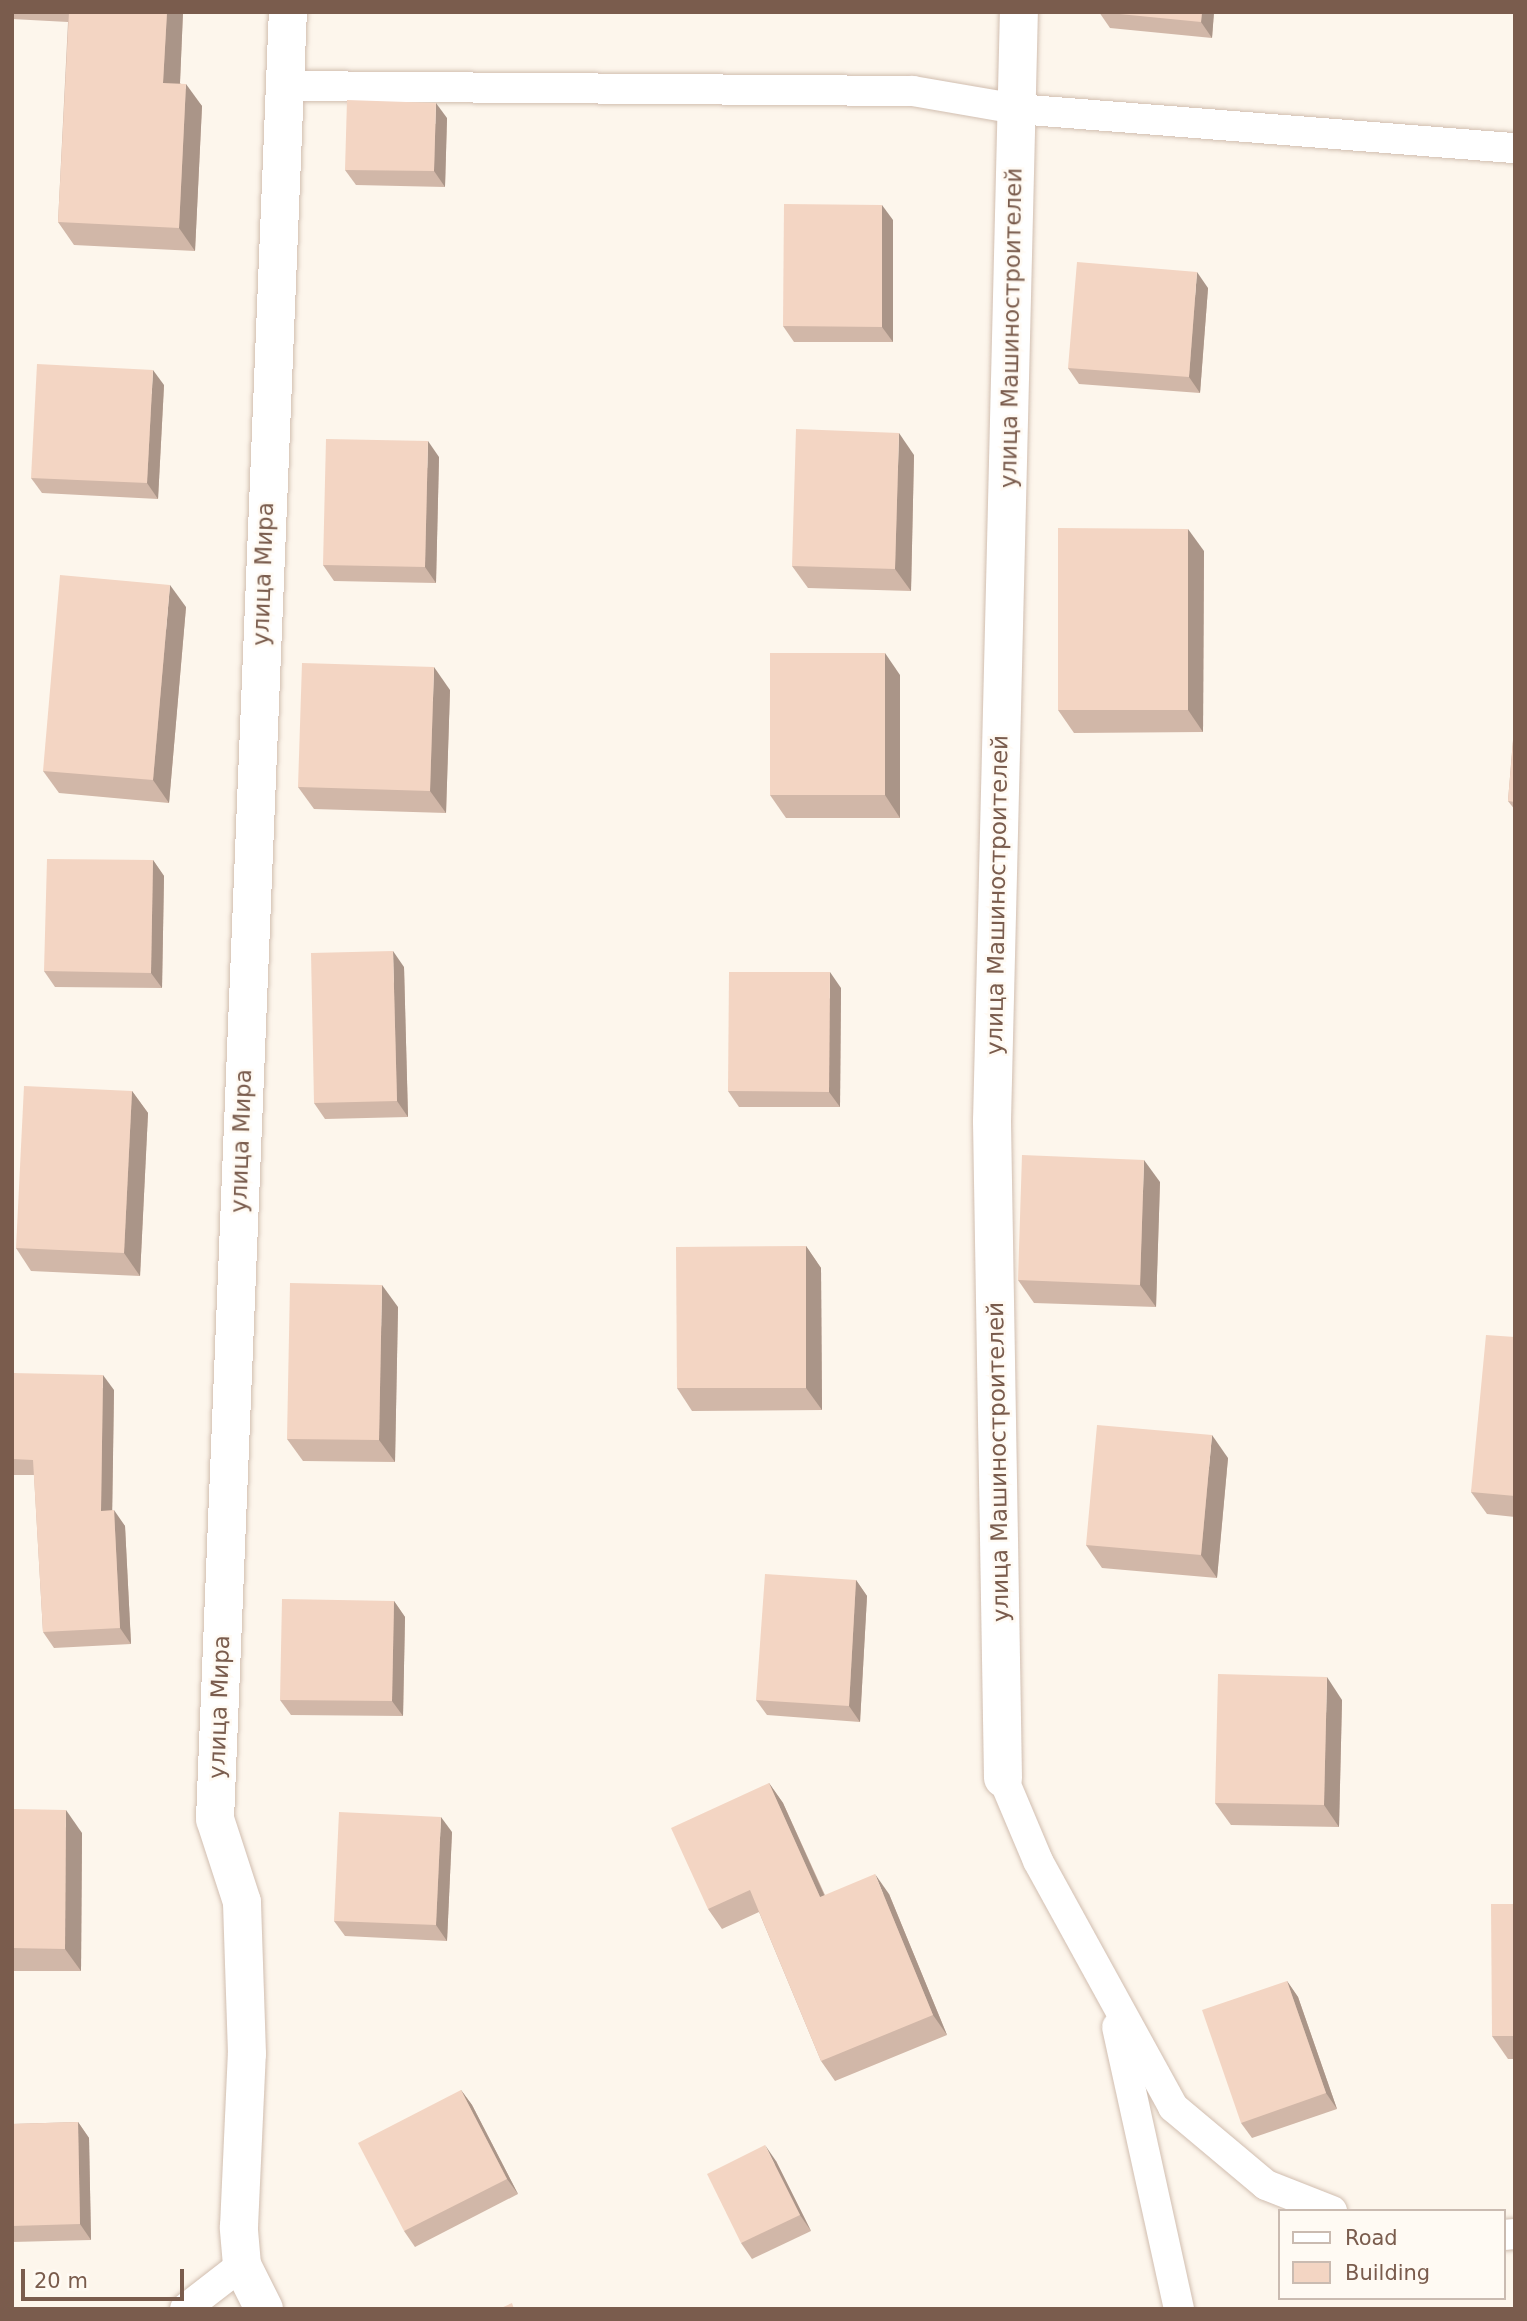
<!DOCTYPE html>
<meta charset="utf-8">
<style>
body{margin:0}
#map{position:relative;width:1527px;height:2321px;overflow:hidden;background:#fdf6ec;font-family:"DejaVu Sans",sans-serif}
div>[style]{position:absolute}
.roads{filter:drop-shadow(0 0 2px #d1beb0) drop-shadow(0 0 2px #d1beb0)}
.lane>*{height:30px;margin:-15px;padding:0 15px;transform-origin:15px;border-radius:15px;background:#fff}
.street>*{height:38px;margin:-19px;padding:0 19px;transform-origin:19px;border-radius:19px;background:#fff}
.wall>*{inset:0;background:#d1b7a8}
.shaded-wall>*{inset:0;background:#aa9588}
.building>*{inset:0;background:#f3d5c3}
span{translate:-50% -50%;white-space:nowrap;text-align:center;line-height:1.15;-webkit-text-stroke:5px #fffaf3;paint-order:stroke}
.street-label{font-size:23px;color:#7a5c4d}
.frame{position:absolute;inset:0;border:14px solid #7a5c4d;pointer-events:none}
.legend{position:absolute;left:1278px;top:2209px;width:228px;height:91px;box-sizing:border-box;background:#fffaf3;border:2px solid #cabbb1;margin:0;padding:9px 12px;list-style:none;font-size:21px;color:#7a5c4d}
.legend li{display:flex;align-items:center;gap:14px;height:35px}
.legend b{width:35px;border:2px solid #cabbb1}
.scale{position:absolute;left:21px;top:2269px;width:163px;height:32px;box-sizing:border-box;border:4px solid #7a5c4d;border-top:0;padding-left:9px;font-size:21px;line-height:24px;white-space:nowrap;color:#7a5c4d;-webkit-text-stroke:5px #fffaf3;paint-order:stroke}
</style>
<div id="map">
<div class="roads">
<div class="lane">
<i style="left:285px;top:86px;width:628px;rotate:0.46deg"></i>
<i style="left:913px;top:91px;width:106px;rotate:9.8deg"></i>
<i style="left:1017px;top:109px;width:500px;rotate:4.5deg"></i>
<i style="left:1003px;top:1778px;width:90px;rotate:67.1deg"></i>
<i style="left:1038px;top:1861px;width:281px;rotate:61.2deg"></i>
<i style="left:1173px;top:2107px;width:121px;rotate:40deg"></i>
<i style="left:1266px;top:2185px;width:71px;rotate:21.5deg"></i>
<i style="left:1117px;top:2027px;width:289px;rotate:77.6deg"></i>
<i style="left:1504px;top:2235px;width:11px;rotate:-5deg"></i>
<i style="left:185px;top:2309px;width:72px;rotate:-37.7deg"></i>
</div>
<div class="street">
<i style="left:1003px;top:1778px;width:657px;rotate:-90.96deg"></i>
<i style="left:992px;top:1121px;width:1109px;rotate:-88.61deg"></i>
<i style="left:264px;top:2309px;width:49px;rotate:-116.6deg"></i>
<i style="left:242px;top:2265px;width:38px;rotate:-95deg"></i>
<i style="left:239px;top:2227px;width:173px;rotate:-87.4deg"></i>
<i style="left:247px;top:2054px;width:152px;rotate:-91.9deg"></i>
<i style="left:242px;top:1902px;width:87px;rotate:-108deg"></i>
<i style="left:215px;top:1819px;width:1808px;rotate:-87.69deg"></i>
</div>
</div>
<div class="wall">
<i style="clip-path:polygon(12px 12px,183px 12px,180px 83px,202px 106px,195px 251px,74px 245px,58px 222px,68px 22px,12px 19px)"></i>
<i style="clip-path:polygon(818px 12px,929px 12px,929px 14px,819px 14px)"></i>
<i style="clip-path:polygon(1099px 12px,1214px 12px,1212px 38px,1110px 28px)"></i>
<i style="clip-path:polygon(447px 118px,445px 187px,356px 185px,345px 170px)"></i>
<i style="clip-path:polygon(893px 220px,893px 342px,794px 342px,783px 326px)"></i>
<i style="clip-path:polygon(1208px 288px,1200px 393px,1079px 384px,1068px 368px)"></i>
<i style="clip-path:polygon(164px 385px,158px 499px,42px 493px,31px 478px)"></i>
<i style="clip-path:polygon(914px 455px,911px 591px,808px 588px,792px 566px)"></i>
<i style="clip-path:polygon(439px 457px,436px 583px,334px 581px,323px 565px)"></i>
<i style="clip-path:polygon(1204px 551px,1203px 732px,1074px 733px,1058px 710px)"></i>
<i style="clip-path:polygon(186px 607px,169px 803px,59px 793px,43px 771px)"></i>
<i style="clip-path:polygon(900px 675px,900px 818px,786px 818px,770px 795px)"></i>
<i style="clip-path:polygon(450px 690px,446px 813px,314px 809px,298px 787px)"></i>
<i style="clip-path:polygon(1515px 716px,1515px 810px,1508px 801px)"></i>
<i style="clip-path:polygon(153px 860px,164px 876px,162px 988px,55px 987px,44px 971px)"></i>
<i style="clip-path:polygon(404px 967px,408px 1117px,325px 1119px,314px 1103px)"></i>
<i style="clip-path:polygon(841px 988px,840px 1107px,739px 1107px,728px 1091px)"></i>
<i style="clip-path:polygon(132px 1091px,148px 1113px,140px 1276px,31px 1271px,16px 1248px)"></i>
<i style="clip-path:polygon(1160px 1182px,1156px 1307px,1034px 1303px,1018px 1280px)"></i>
<i style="clip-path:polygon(806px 1246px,821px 1268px,822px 1410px,692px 1411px,677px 1388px)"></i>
<i style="clip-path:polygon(398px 1307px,395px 1462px,303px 1461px,287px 1439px)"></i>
<i style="clip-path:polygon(1515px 1337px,1515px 1517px,1487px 1514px,1471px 1492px)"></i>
<i style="clip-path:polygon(12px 1373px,114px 1390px,112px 1510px,125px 1526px,131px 1644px,54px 1648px,43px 1632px,34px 1475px,12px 1475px)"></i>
<i style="clip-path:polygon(1228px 1458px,1217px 1578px,1102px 1568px,1086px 1545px)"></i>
<i style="clip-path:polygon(856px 1580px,867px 1596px,860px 1722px,767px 1715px,756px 1700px)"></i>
<i style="clip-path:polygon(394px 1601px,405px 1617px,403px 1716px,291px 1715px,280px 1700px)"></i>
<i style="clip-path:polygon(1342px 1700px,1339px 1827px,1231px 1825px,1215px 1803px)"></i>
<i style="clip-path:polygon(769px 1783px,783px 1803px,825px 1895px,889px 1894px,947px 2035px,835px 2081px,821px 2061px,759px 1912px,722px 1929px,708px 1909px)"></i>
<i style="clip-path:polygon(12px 1809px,82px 1833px,81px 1971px,12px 1971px)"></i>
<i style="clip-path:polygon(452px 1832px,447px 1941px,345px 1936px,334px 1921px)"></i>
<i style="clip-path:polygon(1515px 1904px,1515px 2059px,1508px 2059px,1492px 2036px)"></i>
<i style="clip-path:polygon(1287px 1981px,1298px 1997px,1337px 2109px,1252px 2138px,1241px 2123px)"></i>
<i style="clip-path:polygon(461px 2090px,472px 2105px,518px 2194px,415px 2247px,404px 2231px)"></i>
<i style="clip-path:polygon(78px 2122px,89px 2138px,91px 2240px,12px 2242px,12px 2124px)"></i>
<i style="clip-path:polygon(776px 2161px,811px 2231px,752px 2259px,741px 2243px)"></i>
</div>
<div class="shaded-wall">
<i style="clip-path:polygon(167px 12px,183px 12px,179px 105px,163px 83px)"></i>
<i style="clip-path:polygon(1202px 12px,1214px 12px,1212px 38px,1201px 22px)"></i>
<i style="clip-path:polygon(186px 84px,202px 106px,195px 251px,179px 228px)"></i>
<i style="clip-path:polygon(436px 103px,447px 118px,445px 187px,434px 171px)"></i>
<i style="clip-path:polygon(882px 205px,893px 220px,893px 342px,882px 327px)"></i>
<i style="clip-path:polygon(1197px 272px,1208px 288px,1200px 393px,1189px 377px)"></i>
<i style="clip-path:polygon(153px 370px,164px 385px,158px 499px,147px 483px)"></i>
<i style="clip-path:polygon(899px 433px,914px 455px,911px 591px,895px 569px)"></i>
<i style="clip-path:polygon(428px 441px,439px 457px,436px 583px,425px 567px)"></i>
<i style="clip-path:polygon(1188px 529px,1204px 551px,1203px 732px,1188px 710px)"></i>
<i style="clip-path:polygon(170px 585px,186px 607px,169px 803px,153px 780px)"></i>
<i style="clip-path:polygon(885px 653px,900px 675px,900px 818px,885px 795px)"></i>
<i style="clip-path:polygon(434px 667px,450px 690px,446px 813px,430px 791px)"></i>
<i style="clip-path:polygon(153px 860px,164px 876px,162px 988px,151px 973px)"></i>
<i style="clip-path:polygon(393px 951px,404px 967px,408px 1117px,397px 1101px)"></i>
<i style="clip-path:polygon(830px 972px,841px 988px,840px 1107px,829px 1092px)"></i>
<i style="clip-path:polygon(132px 1091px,148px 1113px,140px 1276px,124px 1253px)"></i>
<i style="clip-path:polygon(1144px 1160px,1160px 1182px,1156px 1307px,1140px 1285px)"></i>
<i style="clip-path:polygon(806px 1246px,821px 1268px,822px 1410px,806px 1388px)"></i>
<i style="clip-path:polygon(382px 1285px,398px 1307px,395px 1462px,379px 1440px)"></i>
<i style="clip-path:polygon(103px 1375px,114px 1390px,112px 1527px,101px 1511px)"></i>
<i style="clip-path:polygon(1212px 1435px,1228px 1458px,1217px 1578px,1201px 1555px)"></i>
<i style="clip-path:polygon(114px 1510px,125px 1526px,131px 1644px,120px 1628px)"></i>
<i style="clip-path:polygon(856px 1580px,867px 1596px,860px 1722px,849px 1706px)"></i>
<i style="clip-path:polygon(394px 1601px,405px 1617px,403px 1716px,392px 1701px)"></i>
<i style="clip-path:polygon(1327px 1677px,1342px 1700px,1339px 1827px,1324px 1805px)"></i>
<i style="clip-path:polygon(769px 1783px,783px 1803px,834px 1917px,820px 1897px)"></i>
<i style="clip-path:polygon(66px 1810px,82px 1833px,81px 1971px,65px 1949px)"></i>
<i style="clip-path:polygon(441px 1817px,452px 1832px,447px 1941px,436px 1925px)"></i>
<i style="clip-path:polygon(875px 1874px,889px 1894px,947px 2035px,933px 2015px)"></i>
<i style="clip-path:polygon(1287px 1981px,1298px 1997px,1337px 2109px,1326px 2093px)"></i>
<i style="clip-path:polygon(461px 2090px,472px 2105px,518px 2194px,507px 2179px)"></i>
<i style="clip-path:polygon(78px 2122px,89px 2138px,91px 2240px,80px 2224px)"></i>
<i style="clip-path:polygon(765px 2145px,776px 2161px,811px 2231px,800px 2215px)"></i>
</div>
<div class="building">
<i style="clip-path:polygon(69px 12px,167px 12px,163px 83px,186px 84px,179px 228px,58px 222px)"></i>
<i style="clip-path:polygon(1099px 12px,1202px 12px,1201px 22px)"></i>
<i style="clip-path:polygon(347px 100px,436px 103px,434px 171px,345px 170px)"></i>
<i style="clip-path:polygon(784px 204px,882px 205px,882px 327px,783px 326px)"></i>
<i style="clip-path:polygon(1077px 262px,1197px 272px,1189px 377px,1068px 368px)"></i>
<i style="clip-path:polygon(37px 364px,153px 370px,147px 483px,31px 478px)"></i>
<i style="clip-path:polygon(796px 429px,899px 433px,895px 569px,792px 566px)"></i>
<i style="clip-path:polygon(326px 439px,428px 441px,425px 567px,323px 565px)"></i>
<i style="clip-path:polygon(1058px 528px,1188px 529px,1188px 710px,1058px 710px)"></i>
<i style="clip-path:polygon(60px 575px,170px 585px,153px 780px,43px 771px)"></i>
<i style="clip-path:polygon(770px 653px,885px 653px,885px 795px,770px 795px)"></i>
<i style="clip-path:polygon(302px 663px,434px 667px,430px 791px,298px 787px)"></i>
<i style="clip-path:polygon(1515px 716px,1515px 802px,1508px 801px)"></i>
<i style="clip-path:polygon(47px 859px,153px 860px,151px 973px,44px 971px)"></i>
<i style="clip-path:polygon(393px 951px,397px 1101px,314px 1103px,311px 953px)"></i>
<i style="clip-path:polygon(729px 972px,830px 972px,829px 1092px,728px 1091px)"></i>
<i style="clip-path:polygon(24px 1086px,132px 1091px,124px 1253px,16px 1248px)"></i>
<i style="clip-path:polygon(1022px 1155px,1144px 1160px,1140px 1285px,1018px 1280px)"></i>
<i style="clip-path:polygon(806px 1246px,806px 1388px,677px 1388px,676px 1247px)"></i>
<i style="clip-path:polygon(290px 1283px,382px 1285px,379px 1440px,287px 1439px)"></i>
<i style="clip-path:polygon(1486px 1335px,1515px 1337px,1515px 1496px,1471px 1492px)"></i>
<i style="clip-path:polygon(12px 1373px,103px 1375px,101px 1511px,114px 1510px,120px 1628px,43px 1632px,33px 1460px,12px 1459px)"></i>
<i style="clip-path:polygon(1097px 1425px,1212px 1435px,1201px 1555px,1086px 1545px)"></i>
<i style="clip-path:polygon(765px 1574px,856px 1580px,849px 1706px,756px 1700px)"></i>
<i style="clip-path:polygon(282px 1599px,394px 1601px,392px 1701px,280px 1700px)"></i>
<i style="clip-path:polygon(1218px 1674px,1327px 1677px,1324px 1805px,1215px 1803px)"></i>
<i style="clip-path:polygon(769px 1783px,820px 1897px,875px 1874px,933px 2015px,821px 2061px,750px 1890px,708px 1909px,671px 1828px)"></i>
<i style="clip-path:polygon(12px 1809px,66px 1810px,65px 1949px,12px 1948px)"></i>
<i style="clip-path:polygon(339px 1812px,441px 1817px,436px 1925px,334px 1921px)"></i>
<i style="clip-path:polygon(1491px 1904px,1515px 1904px,1515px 2036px,1492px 2036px)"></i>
<i style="clip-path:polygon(1287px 1981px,1326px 2093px,1241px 2123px,1202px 2010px)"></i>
<i style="clip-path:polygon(461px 2090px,507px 2179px,404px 2231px,358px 2143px)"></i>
<i style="clip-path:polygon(78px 2122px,80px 2224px,12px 2226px,12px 2124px)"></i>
<i style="clip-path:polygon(765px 2145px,800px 2215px,741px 2243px,707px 2174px)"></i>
<i style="clip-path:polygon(512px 2303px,514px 2309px,499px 2309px)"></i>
</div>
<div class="street-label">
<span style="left:1011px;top:328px;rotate:-89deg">улица Машиностроителей</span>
<span style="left:263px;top:574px;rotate:-88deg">улица Мира</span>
<span style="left:997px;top:895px;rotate:-89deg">улица Машиностроителей</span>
<span style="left:241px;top:1141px;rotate:-88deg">улица Мира</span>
<span style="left:998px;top:1462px;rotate:-91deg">улица Машиностроителей</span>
<span style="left:219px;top:1707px;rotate:-88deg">улица Мира</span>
</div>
<div class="frame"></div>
<ul class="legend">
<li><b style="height:9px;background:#fff"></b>Road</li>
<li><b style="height:19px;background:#f3d5c3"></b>Building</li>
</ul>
<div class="scale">20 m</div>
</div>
